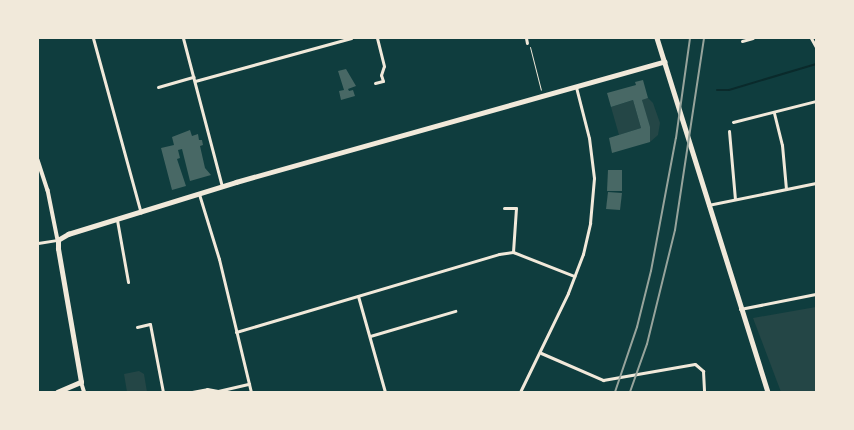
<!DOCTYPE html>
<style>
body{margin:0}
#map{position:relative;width:854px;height:430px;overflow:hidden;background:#0f3d3e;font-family:Quicksand,sans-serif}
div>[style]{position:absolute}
.green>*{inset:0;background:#244646}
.stream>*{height:2px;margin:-1px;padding:0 1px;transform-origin:1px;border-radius:1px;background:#0a2a2b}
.building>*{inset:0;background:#486865}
.path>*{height:1px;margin:-0.5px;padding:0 0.5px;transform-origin:0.5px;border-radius:0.5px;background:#f1e9da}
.minor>*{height:3px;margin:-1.5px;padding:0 1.5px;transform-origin:1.5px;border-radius:1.5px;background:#f1e9da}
.tertiary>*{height:3.5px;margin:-1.75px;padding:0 1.75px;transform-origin:1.75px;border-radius:1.75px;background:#f1e9da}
.secondary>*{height:4px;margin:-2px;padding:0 2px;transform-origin:2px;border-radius:2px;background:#f1e9da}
.primary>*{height:4.5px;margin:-2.25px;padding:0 2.25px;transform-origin:2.25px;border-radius:2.25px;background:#f1e9da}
.rail>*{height:2px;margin:-1px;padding:0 1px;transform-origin:1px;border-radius:1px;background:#97a49c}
span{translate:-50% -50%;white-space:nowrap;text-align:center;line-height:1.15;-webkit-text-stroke:4px #f1e9da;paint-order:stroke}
.frame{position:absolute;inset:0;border:39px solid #f1e9da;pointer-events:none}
</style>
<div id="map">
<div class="green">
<i style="clip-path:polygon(648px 98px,653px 103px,660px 123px,658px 135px,650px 142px,642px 100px)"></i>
<i style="clip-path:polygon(633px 100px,641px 128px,619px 135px,611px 107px)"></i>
<i style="clip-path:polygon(816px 307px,816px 392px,781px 392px,753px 318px)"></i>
<i style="clip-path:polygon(139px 371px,144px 374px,147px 392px,127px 392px,124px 374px)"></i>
</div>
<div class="stream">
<i style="left:717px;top:90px;width:12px"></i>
<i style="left:729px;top:90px;width:91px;rotate:-16.6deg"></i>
</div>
<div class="building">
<i style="clip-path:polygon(346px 69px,356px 86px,348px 89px,349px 91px,353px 90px,355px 96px,341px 100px,339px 91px,344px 90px,338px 71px)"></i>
<i style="clip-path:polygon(643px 80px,648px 98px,642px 100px,650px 127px,650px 142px,612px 153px,609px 138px,641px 128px,633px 100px,611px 107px,607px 93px,636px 85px,635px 82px)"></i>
<i style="clip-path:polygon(190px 130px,192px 136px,198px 134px,199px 140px,202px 140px,203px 145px,200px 146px,205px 168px,211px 175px,190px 181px,182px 149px,178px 150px,180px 158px,177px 159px,186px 186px,172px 190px,161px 148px,174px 145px,172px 137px)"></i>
<i style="clip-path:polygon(608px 170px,622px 170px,622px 191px,607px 191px)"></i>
<i style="clip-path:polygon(608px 192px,622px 193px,620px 210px,606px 209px)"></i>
</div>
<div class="path">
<i style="left:530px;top:47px;width:44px;rotate:75.7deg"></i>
</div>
<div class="minor">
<i style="left:93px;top:38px;width:181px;rotate:74.7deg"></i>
<i style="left:183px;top:38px;width:154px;rotate:75.3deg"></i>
<i style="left:526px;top:38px;width:5px;rotate:79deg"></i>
<i style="left:811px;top:38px;width:10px;rotate:61deg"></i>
<i style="left:742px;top:41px;width:11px;rotate:-15deg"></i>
<i style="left:195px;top:81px;width:162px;rotate:-15.4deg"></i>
<i style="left:375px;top:83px;width:8px;rotate:-14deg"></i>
<i style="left:383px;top:81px;width:6px;rotate:-108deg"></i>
<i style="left:381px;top:75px;width:9px;rotate:-72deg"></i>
<i style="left:384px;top:66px;width:29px;rotate:-104deg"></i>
<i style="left:158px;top:87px;width:37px;rotate:-16deg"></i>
<i style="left:774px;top:113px;width:33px;rotate:76deg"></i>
<i style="left:782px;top:145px;width:44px;rotate:84.8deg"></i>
<i style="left:733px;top:122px;width:86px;rotate:-14.2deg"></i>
<i style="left:729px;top:131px;width:68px;rotate:85deg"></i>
<i style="left:199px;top:194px;width:68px;rotate:72.9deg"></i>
<i style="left:219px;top:259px;width:137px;rotate:76.5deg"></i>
<i style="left:708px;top:205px;width:110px;rotate:-11.5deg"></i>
<i style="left:504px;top:208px;width:12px"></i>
<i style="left:516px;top:208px;width:44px;rotate:93.9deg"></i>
<i style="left:117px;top:220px;width:63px;rotate:79.9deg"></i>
<i style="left:38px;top:243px;width:20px;rotate:-9deg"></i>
<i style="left:358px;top:296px;width:100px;rotate:74.3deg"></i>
<i style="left:740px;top:309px;width:77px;rotate:-11.2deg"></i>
<i style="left:137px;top:327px;width:13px;rotate:-13deg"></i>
<i style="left:150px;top:324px;width:69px;rotate:79.2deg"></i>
<i style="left:236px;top:332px;width:274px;rotate:-16.5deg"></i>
<i style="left:499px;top:254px;width:14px;rotate:-8deg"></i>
<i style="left:513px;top:252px;width:66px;rotate:21.5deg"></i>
<i style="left:370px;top:336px;width:89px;rotate:-16.4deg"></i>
<i style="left:541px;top:353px;width:68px;rotate:23.5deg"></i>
<i style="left:603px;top:380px;width:93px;rotate:-9.9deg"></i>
<i style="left:695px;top:364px;width:11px;rotate:41deg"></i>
<i style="left:703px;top:371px;width:21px;rotate:87deg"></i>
<i style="left:192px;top:392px;width:15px;rotate:-11deg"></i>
<i style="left:207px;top:389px;width:11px;rotate:10deg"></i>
<i style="left:218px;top:391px;width:32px;rotate:-13deg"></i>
<i style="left:520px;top:392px;width:110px;rotate:-64.1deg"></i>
<i style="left:568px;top:293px;width:42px;rotate:-69deg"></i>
<i style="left:583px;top:254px;width:32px;rotate:-77deg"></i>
<i style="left:590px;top:223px;width:45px;rotate:-84.9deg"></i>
<i style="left:594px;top:178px;width:40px;rotate:-97.1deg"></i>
<i style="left:589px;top:138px;width:53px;rotate:-104.3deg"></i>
</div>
<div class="tertiary">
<i style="left:38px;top:160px;width:32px;rotate:72deg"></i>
<i style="left:48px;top:190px;width:51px;rotate:78.7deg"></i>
</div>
<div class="secondary">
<i style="left:81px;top:382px;width:10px;rotate:73deg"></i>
</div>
<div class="primary">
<i style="left:657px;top:38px;width:371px;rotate:72.6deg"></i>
<i style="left:57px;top:392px;width:26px;rotate:-23deg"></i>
<i style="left:81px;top:382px;width:135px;rotate:-99.8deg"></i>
<i style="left:58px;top:249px;width:9px;rotate:-90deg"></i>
<i style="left:58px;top:240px;width:12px;rotate:-31deg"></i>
<i style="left:68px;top:234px;width:176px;rotate:-17.2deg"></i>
<i style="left:236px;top:182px;width:445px;rotate:-15.7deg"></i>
</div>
<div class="rail">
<i style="left:615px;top:392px;width:69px;rotate:-71.3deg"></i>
<i style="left:637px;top:327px;width:58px;rotate:-76deg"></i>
<i style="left:651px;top:271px;width:135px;rotate:-79.4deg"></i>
<i style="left:676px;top:138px;width:101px;rotate:-82deg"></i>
<i style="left:630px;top:392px;width:51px;rotate:-70.5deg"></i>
<i style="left:647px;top:344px;width:117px;rotate:-76.2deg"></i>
<i style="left:675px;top:230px;width:194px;rotate:-81.4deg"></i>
</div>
<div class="frame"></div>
</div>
